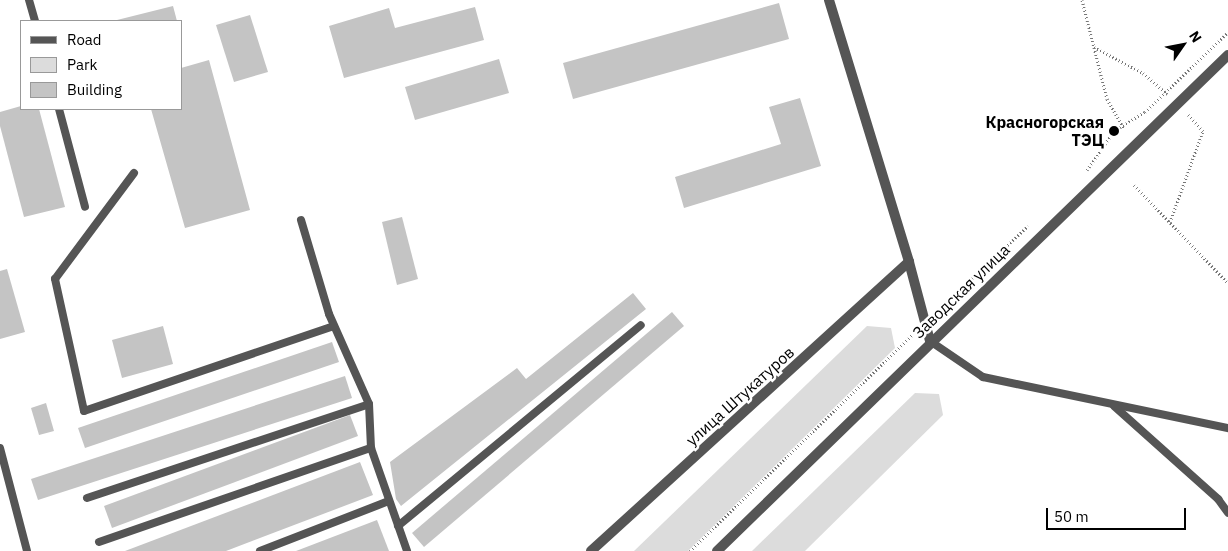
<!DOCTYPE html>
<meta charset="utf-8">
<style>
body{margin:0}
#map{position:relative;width:1228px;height:551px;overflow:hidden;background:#fff;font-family:"IBM Plex Sans",sans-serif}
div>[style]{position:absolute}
.green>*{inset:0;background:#dcdcdc}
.building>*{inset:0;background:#c4c4c4}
.path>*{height:3px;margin-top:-1.5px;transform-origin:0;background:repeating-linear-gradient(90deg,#777 0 1px,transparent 0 3.5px)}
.service>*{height:8px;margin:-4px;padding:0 4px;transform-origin:4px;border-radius:4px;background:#555}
.minor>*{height:10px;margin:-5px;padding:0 5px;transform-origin:5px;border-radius:5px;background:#555}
.tertiary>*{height:10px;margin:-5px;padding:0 5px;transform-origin:5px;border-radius:5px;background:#555}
.dots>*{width:14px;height:14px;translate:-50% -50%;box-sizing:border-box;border:2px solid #fff;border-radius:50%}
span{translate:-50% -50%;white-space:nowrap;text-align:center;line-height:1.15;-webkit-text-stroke:5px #fff;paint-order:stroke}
.poi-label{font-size:16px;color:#000;font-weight:700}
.right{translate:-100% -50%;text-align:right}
.street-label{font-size:16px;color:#000}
.legend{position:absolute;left:20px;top:20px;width:162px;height:90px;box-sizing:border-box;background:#fff;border:1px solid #999;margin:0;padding:6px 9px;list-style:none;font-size:15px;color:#000}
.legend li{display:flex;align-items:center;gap:10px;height:25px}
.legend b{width:25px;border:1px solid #999}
.north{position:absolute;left:1158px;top:20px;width:50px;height:50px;-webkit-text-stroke:4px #fff;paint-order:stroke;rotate:57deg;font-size:14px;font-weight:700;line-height:20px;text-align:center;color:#000}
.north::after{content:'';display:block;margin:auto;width:18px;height:22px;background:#000;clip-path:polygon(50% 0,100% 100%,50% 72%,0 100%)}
.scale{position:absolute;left:1046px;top:508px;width:140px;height:22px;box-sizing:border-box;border:2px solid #000;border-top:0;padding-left:6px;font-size:15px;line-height:18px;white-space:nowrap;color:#000;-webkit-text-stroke:4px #fff;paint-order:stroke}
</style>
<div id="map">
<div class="green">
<i style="clip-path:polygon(867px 326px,891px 328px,895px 348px,688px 551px,634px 551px)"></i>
<i style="clip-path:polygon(915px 393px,939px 394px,943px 415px,805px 551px,752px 551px)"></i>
</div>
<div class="building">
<i style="clip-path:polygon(779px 3px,789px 39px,573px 99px,563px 63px)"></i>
<i style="clip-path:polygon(173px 6px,177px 21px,113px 21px)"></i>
<i style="clip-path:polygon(475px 7px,484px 40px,344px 78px,329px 26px,389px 8px,395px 28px)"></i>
<i style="clip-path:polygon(250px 15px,268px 72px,234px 82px,216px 25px)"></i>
<i style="clip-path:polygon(499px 59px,509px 93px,415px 120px,405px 87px)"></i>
<i style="clip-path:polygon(209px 60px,250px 210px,185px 228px,151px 109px,181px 109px,181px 68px)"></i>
<i style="clip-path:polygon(800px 98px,821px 166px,684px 208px,675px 177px,781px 144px,769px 107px)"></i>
<i style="clip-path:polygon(21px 106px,39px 109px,65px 207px,24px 217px,0 126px,0 112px)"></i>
<i style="clip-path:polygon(402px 217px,418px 279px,397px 285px,382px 222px)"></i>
<i style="clip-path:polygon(7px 269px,25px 332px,0 339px,0 271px)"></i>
<i style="clip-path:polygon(633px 293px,646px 309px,401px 506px,396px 499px,390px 462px,517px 368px,526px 379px)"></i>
<i style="clip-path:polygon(672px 312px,684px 326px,424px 547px,412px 533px)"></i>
<i style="clip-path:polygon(163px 326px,173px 364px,122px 378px,112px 340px)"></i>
<i style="clip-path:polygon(332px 342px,339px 362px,85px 448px,78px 428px)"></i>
<i style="clip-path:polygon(345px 376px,352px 398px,38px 500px,31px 479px)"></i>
<i style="clip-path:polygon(46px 403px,54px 431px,39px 435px,31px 408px)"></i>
<i style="clip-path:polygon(350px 415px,358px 436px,112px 528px,104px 506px)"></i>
<i style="clip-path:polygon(360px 462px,373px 495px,226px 551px,125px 551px)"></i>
<i style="clip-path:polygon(377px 520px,389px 551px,296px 551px)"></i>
</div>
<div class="path">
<i style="left:1082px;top:0;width:102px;rotate:75.8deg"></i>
<i style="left:1107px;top:99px;width:34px;rotate:60deg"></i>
<i style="left:1094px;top:47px;width:55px;rotate:28deg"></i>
<i style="left:1143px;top:73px;width:32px;rotate:41deg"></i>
<i style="left:1087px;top:170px;width:47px;rotate:-55.3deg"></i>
<i style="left:1114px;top:131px;width:36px;rotate:-32deg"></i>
<i style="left:1145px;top:112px;width:115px;rotate:-43.9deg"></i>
<i style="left:1134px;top:185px;width:136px;rotate:46.2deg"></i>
<i style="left:1170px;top:222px;width:97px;rotate:-70.1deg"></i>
<i style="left:1203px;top:131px;width:24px;rotate:-132deg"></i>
<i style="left:936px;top:312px;width:126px;rotate:-43.1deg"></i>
<i style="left:690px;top:551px;width:311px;rotate:-44.2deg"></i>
</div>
<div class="service">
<i style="left:29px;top:0;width:22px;rotate:74deg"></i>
<i style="left:59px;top:109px;width:101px;rotate:75.1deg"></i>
<i style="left:134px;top:173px;width:132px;rotate:126.7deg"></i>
<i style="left:55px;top:279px;width:135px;rotate:77.6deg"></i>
<i style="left:84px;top:411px;width:264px;rotate:-18.8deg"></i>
<i style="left:301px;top:220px;width:98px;rotate:73.4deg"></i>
<i style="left:329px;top:314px;width:98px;rotate:66deg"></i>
<i style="left:369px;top:404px;width:44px;rotate:87.4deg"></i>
<i style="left:371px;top:448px;width:109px;rotate:70.7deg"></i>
<i style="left:930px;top:341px;width:64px;rotate:34.2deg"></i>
<i style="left:983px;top:377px;width:250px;rotate:11.8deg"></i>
<i style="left:1114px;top:406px;width:140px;rotate:41.8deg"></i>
<i style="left:1218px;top:499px;width:17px;rotate:54deg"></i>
<i style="left:0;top:448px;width:106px;rotate:75.3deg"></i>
<i style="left:87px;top:498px;width:297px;rotate:-18.4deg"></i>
<i style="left:398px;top:526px;width:315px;rotate:-39.6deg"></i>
<i style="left:99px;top:542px;width:288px;rotate:-19.1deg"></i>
<i style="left:260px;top:551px;width:138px;rotate:-21.2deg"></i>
</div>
<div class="minor">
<i style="left:829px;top:0;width:274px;rotate:73deg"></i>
<i style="left:909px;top:262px;width:82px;rotate:75.1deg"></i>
<i style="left:591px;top:551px;width:430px;rotate:-42.3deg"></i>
</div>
<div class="tertiary">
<i style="left:717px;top:551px;width:712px;rotate:-44.15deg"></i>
</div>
<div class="dots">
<i style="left:1114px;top:131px;background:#000"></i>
</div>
<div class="poi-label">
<span class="right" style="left:1104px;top:131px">Красногорская<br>ТЭЦ</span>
</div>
<div class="street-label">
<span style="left:961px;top:291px;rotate:-44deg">Заводская улица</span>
<span style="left:740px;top:396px;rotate:-42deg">улица Штукатуров</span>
</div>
<ul class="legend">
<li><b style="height:6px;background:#555"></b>Road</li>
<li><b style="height:14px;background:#dcdcdc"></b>Park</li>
<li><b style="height:14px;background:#c4c4c4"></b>Building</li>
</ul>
<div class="north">N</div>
<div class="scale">50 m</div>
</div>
